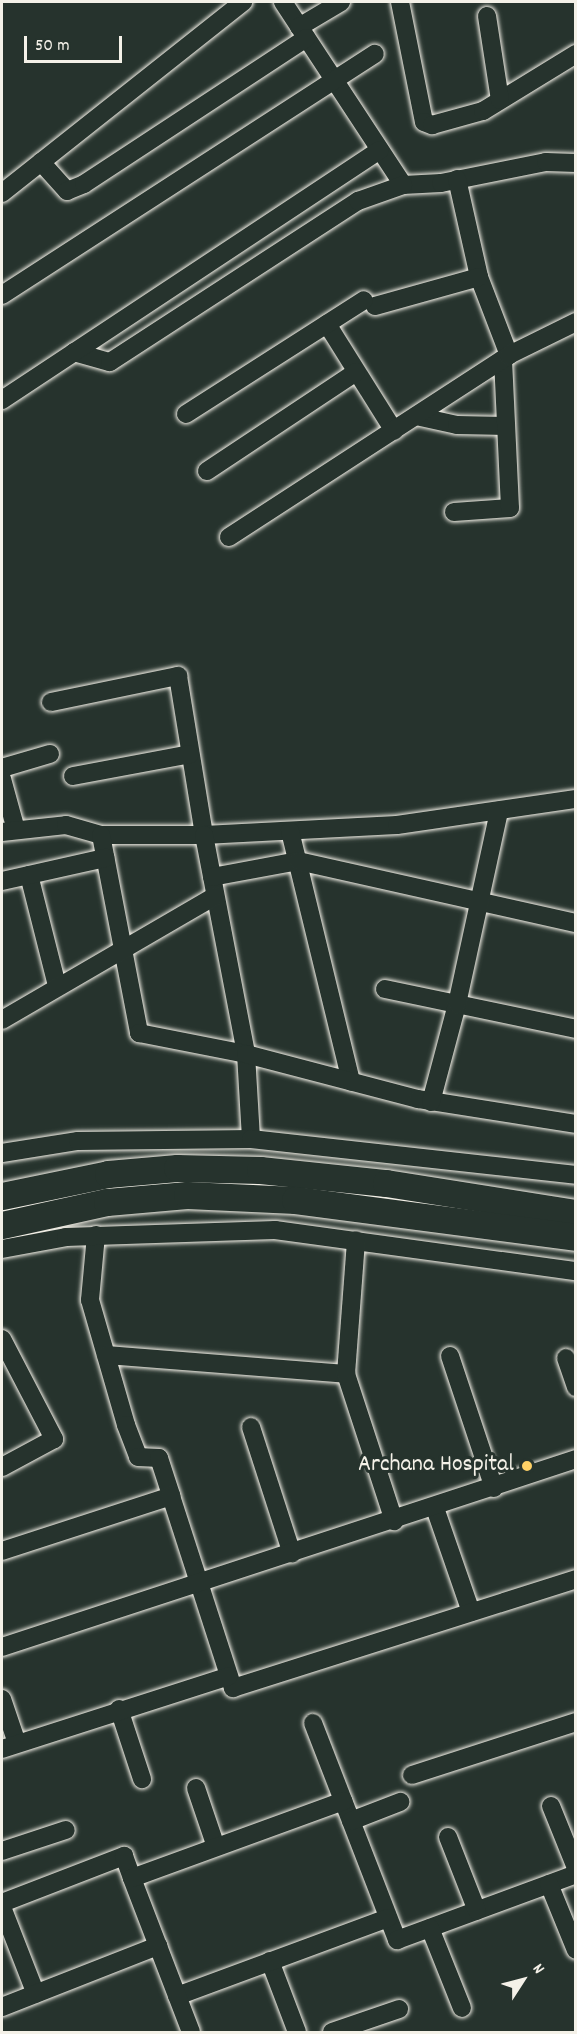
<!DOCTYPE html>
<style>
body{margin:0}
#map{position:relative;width:577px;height:2034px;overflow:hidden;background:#26332d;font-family:Dekko,sans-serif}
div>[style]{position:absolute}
.roads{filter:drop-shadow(0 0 2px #f4f1e8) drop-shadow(0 0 2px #f4f1e8)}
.minor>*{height:18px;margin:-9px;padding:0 9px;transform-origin:9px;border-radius:9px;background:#26332d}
.highway>*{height:27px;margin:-13.5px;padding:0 13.5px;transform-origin:13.5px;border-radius:13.5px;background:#26332d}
.dots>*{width:16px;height:16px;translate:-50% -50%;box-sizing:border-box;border:3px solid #26332d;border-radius:50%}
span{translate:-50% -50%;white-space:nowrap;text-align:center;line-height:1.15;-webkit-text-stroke:6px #26332d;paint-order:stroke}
.poi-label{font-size:24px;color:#f4f1e8}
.right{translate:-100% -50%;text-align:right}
.frame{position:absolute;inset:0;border:3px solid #f4f1e8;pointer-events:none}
.north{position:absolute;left:493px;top:1950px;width:60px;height:60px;-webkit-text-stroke:4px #26332d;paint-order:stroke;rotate:54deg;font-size:16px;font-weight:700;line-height:24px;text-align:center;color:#f4f1e8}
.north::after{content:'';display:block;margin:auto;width:21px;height:27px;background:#f4f1e8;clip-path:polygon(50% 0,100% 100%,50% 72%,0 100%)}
.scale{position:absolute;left:24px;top:36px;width:98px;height:27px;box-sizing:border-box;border:3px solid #f4f1e8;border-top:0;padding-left:8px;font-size:18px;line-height:21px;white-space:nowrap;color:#f4f1e8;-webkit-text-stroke:4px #26332d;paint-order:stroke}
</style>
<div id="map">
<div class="roads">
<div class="minor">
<i style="left:283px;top:2px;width:219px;rotate:56.7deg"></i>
<i style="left:403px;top:185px;width:38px;rotate:-3deg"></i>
<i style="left:441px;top:183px;width:107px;rotate:-11.3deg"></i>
<i style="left:546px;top:162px;width:30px;rotate:2deg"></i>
<i style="left:400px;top:2px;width:122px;rotate:78.7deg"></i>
<i style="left:424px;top:122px;width:9px;rotate:21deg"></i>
<i style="left:432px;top:125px;width:53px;rotate:-15.4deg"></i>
<i style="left:483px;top:111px;width:109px;rotate:-31.5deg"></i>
<i style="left:487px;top:16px;width:85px;rotate:81.2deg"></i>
<i style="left:299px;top:27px;width:49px;rotate:-30.8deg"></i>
<i style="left:41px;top:162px;width:39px;rotate:48deg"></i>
<i style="left:67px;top:191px;width:18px;rotate:-22deg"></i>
<i style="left:84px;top:184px;width:266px;rotate:-33.3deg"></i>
<i style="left:457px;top:179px;width:100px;rotate:77.3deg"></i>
<i style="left:479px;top:277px;width:84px;rotate:69deg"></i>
<i style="left:2px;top:193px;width:308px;rotate:-38.4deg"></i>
<i style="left:2px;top:295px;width:444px;rotate:-32.9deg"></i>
<i style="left:375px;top:306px;width:108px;rotate:-15.6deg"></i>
<i style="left:327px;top:324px;width:126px;rotate:57.9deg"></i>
<i style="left:74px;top:352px;width:37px;rotate:16deg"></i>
<i style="left:110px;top:362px;width:296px;rotate:-33deg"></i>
<i style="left:358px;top:201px;width:48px;rotate:-19.6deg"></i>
<i style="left:2px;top:400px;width:453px;rotate:-33.5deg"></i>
<i style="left:186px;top:414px;width:211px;rotate:-32.6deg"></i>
<i style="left:416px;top:416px;width:42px;rotate:12.4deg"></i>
<i style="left:457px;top:425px;width:49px;rotate:1.2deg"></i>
<i style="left:207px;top:471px;width:179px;rotate:-33.6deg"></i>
<i style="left:454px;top:512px;width:56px;rotate:-4.1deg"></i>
<i style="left:510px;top:508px;width:149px;rotate:-92.7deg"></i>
<i style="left:229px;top:537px;width:334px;rotate:-33deg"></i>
<i style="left:509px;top:355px;width:75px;rotate:-26.2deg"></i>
<i style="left:51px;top:702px;width:130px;rotate:-11.6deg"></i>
<i style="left:178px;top:676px;width:161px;rotate:80.7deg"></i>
<i style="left:204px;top:835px;width:193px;rotate:-3deg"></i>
<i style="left:397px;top:825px;width:181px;rotate:-8.3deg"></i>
<i style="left:2px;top:768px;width:50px;rotate:-16.3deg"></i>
<i style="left:73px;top:776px;width:119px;rotate:-10.6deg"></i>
<i style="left:2px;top:779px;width:53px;rotate:74.6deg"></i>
<i style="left:290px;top:831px;width:258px;rotate:76.3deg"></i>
<i style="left:2px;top:832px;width:64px;rotate:-6.2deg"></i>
<i style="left:66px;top:825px;width:36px;rotate:16deg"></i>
<i style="left:101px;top:835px;width:103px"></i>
<i style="left:204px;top:835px;width:223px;rotate:79.1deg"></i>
<i style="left:246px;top:1054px;width:85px;rotate:86.6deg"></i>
<i style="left:101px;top:835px;width:202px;rotate:79.1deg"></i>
<i style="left:139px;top:1033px;width:109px;rotate:11.1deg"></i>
<i style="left:246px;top:1054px;width:178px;rotate:14.7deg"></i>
<i style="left:418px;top:1099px;width:160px;rotate:9deg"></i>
<i style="left:29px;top:875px;width:114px;rotate:75.8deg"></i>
<i style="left:212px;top:877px;width:87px;rotate:-10.5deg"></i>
<i style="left:298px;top:861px;width:285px;rotate:12.6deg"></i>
<i style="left:2px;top:881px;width:106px;rotate:-12.6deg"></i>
<i style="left:385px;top:989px;width:195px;rotate:11.8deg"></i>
<i style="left:2px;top:1020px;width:246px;rotate:-30.2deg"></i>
<i style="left:431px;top:1102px;width:101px;rotate:-75.1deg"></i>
<i style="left:457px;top:1004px;width:198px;rotate:-77.7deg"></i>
<i style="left:2px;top:1153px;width:77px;rotate:-9deg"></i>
<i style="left:78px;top:1141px;width:173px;rotate:-0.7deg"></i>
<i style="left:251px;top:1139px;width:327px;rotate:6.3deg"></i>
<i style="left:96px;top:1235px;width:65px;rotate:95.3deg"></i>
<i style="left:90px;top:1300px;width:130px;rotate:73.9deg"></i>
<i style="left:126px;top:1425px;width:34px;rotate:69deg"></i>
<i style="left:138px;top:1457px;width:21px;rotate:3deg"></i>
<i style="left:159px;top:1458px;width:40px;rotate:72deg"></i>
<i style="left:2px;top:1249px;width:65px;rotate:-10.6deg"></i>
<i style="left:66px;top:1237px;width:209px;rotate:-1.9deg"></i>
<i style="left:275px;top:1230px;width:304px;rotate:7.8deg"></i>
<i style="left:2px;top:1339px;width:113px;rotate:62.5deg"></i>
<i style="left:54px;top:1439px;width:59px;rotate:151.7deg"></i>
<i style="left:106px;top:1355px;width:241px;rotate:4.5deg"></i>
<i style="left:346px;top:1374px;width:155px;rotate:71.9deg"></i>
<i style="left:450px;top:1356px;width:139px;rotate:71.6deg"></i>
<i style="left:566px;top:1358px;width:31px;rotate:71deg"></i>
<i style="left:346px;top:1374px;width:134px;rotate:-85.7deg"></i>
<i style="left:251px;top:1427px;width:133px;rotate:72.1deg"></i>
<i style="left:435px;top:1508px;width:110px;rotate:70.9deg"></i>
<i style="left:2px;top:1551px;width:178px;rotate:-18deg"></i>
<i style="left:171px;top:1496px;width:202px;rotate:72.1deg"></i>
<i style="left:233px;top:1688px;width:360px;rotate:-17.6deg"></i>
<i style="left:2px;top:1647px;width:604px;rotate:-18.13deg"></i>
<i style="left:2px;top:1699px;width:46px;rotate:71.2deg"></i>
<i style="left:119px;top:1709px;width:74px;rotate:71.8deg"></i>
<i style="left:313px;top:1723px;width:233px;rotate:68.8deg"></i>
<i style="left:397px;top:1940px;width:191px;rotate:-20.2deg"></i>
<i style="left:2px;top:1749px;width:238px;rotate:-17.8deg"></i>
<i style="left:412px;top:1775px;width:172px;rotate:-17.9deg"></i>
<i style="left:196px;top:1788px;width:62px;rotate:71.3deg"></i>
<i style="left:551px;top:1806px;width:67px;rotate:68deg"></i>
<i style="left:351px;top:1821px;width:53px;rotate:-21.2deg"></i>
<i style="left:448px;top:1837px;width:79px;rotate:68.6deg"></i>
<i style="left:2px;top:1851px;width:67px;rotate:-18.2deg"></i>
<i style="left:549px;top:1884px;width:71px;rotate:67.8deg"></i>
<i style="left:2px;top:1903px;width:131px;rotate:-21.1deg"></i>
<i style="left:124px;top:1856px;width:23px;rotate:70deg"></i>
<i style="left:2px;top:1907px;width:93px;rotate:68.7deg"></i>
<i style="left:430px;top:1928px;width:86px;rotate:68.2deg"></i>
<i style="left:270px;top:1961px;width:76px;rotate:69.2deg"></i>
<i style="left:177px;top:1996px;width:225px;rotate:-20.3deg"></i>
<i style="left:2px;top:2007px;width:168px;rotate:-21.4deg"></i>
<i style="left:191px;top:2032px;width:165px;rotate:-111deg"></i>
<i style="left:132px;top:1878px;width:225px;rotate:-20deg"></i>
<i style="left:332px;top:2032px;width:71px;rotate:-18.9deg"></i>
</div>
<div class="highway">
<i style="left:2px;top:1196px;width:108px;rotate:-11.7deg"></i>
<i style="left:108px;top:1174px;width:69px;rotate:-5deg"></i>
<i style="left:177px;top:1168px;width:83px;rotate:1.4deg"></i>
<i style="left:260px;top:1170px;width:127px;rotate:5.9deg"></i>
<i style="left:386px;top:1183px;width:192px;rotate:9deg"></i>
<i style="left:2px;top:1225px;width:107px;rotate:-12.4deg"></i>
<i style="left:107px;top:1202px;width:80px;rotate:-5deg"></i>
<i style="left:187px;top:1195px;width:108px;rotate:2.7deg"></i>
<i style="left:295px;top:1200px;width:283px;rotate:7.5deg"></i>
</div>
</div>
<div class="dots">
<i style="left:527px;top:1466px;background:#ffd166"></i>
</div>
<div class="poi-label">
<span class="right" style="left:514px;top:1466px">Archana Hospital</span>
</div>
<div class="frame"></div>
<div class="north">N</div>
<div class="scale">50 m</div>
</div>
